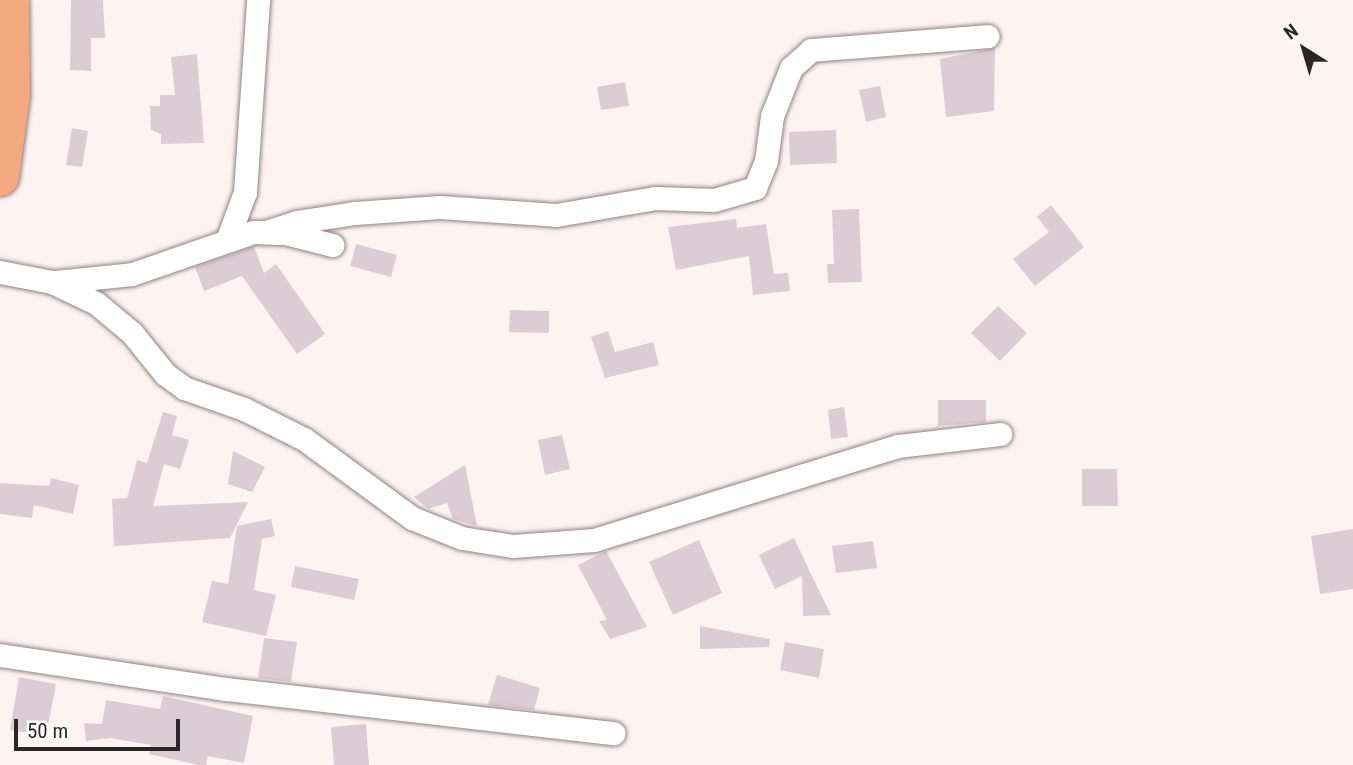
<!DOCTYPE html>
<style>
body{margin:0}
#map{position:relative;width:1353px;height:765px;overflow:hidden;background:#fef3f3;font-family:"Roboto Condensed",sans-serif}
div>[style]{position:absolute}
.building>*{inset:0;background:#dccdd4}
.roads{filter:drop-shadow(0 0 2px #918282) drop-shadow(0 0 2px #918282)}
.street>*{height:23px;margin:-11.5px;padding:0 11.5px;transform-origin:11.5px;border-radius:11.5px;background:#fff}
.highway>*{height:38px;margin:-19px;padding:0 19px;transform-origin:19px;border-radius:19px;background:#f3a87f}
span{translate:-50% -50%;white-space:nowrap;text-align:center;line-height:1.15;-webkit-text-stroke:5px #fff;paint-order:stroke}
.north{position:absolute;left:1269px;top:14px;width:70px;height:70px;-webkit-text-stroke:5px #fff;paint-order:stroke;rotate:323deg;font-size:19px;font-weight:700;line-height:28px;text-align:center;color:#2d2626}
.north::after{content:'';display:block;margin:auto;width:24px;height:32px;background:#2d2626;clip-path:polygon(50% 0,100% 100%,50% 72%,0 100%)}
.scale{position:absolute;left:14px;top:719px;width:166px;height:32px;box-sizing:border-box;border:4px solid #2d2626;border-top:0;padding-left:9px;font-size:21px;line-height:24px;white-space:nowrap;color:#2d2626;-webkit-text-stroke:5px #fff;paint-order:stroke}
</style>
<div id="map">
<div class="building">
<i style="clip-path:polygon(71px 0,103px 0,105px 38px,91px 38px,91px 71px,70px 70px)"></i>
<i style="clip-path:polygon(995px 48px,994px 111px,946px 117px,940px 59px)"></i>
<i style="clip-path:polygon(197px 54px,204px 143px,161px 144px,161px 134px,151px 130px,150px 106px,160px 106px,160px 95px,175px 95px,171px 57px)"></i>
<i style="clip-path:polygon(625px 82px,629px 106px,601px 110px,597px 87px)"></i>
<i style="clip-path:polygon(880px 86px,886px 117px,866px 122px,859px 90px)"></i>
<i style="clip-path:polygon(72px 128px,88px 131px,82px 167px,66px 165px)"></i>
<i style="clip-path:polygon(836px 130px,837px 163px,790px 165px,789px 132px)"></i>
<i style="clip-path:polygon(1051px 205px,1084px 247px,1035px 286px,1013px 259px,1049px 232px,1037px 217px)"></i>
<i style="clip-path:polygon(859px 209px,862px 282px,828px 283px,827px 264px,834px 264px,832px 210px)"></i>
<i style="clip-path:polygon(736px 219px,737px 228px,766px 224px,774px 274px,788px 273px,790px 291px,753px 295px,749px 256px,676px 270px,668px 227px)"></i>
<i style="clip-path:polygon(356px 244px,397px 255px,391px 277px,350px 266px)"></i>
<i style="clip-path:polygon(254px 246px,264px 273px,276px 264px,325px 334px,297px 354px,242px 276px,204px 291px,195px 267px)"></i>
<i style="clip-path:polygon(998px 306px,1027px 333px,1000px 361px,971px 333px)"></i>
<i style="clip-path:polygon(510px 310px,549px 311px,549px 333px,509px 332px)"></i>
<i style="clip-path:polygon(608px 331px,615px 352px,653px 342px,659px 365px,605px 378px,591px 337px)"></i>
<i style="clip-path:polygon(938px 400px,986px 400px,986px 422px,938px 426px)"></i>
<i style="clip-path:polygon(844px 407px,848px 437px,831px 439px,828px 410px)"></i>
<i style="clip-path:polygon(163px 412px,177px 416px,172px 435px,189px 440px,180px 469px,164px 464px,153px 506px,248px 502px,230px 538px,114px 546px,112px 499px,127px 498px,137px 460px,147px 463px)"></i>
<i style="clip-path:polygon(562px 435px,570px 469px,545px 475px,538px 440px)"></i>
<i style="clip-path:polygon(233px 451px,265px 467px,252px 492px,228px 484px)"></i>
<i style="clip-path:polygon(465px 465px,477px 526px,453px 519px,447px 503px,428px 509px,414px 497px)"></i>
<i style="clip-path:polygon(1082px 469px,1117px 469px,1118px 506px,1082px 506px)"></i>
<i style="clip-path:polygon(51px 478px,79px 485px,73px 514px,34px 505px,32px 518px,0 514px,0 483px,49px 486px)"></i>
<i style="clip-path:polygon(271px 519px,275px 536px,262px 539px,254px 590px,276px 595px,266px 636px,202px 622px,212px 581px,228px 584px,237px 526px)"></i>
<i style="clip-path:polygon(1353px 529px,1353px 589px,1320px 594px,1311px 536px)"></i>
<i style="clip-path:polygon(794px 538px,810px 572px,831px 615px,803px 616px,802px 576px,775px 589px,759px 555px)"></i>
<i style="clip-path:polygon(699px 540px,722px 593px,673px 615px,649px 562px)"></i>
<i style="clip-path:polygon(873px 541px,877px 568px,836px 573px,832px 546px)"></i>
<i style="clip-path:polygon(606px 551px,647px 627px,610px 639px,599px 621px,607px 620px,578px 565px)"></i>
<i style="clip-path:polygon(295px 566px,359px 579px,354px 600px,291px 587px)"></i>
<i style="clip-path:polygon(700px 626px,770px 639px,769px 647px,700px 649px)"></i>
<i style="clip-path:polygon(264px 638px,297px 642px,291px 682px,258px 678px)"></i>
<i style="clip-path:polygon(785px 642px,824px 649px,819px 678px,780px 670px)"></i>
<i style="clip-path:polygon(497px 675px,540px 688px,534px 710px,488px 705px)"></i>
<i style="clip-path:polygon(19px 677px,56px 684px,46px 736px,10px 730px)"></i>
<i style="clip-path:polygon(163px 696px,253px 716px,244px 763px,208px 756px,206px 765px,199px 765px,149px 754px,151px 745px,110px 738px,86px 741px,84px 723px,102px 724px,106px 700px,160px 709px)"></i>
<i style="clip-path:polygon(366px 724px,369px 765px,334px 765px,331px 727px)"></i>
</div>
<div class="roads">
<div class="street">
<i style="left:266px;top:232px;width:32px;rotate:-18deg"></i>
<i style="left:296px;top:222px;width:60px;rotate:-8.7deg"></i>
<i style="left:355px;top:213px;width:85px;rotate:-4deg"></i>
<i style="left:440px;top:207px;width:116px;rotate:3.9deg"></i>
<i style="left:556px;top:215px;width:100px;rotate:-9.7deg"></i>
<i style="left:655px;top:198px;width:59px;rotate:1.9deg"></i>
<i style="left:714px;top:200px;width:43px;rotate:-16.3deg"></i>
<i style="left:755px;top:188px;width:29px;rotate:-68deg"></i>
<i style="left:766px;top:161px;width:45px;rotate:-82.4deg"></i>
<i style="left:772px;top:116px;width:52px;rotate:-68.4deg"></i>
<i style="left:791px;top:68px;width:27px;rotate:-42deg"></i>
<i style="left:811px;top:50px;width:177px;rotate:-4.5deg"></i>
<i style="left:228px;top:238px;width:49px;rotate:-69.7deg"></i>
<i style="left:245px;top:192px;width:192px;rotate:-86.1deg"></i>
<i style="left:0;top:272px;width:53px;rotate:10.9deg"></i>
<i style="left:52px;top:282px;width:49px;rotate:25.5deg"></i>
<i style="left:96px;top:303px;width:47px;rotate:39.8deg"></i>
<i style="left:132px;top:333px;width:53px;rotate:51.2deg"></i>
<i style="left:165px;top:374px;width:24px;rotate:36deg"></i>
<i style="left:184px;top:388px;width:64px;rotate:19.3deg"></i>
<i style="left:244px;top:409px;width:67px;rotate:26.6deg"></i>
<i style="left:304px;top:439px;width:134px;rotate:36.2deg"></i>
<i style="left:412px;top:518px;width:54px;rotate:21.8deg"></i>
<i style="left:462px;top:538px;width:52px;rotate:8.9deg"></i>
<i style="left:513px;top:546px;width:81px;rotate:-4.2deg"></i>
<i style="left:594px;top:540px;width:318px;rotate:-17.2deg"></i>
<i style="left:898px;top:446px;width:103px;rotate:-6.7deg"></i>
<i style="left:55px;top:282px;width:77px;rotate:-5.9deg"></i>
<i style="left:132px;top:274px;width:128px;rotate:-19.1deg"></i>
<i style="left:253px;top:232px;width:33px;rotate:2deg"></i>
<i style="left:286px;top:233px;width:48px;rotate:14.6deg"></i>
<i style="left:0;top:655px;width:229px;rotate:8.6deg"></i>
<i style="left:226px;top:689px;width:390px;rotate:6.5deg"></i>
</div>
<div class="highway">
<i style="left:0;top:177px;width:83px;rotate:-82.4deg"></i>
<i style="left:11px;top:95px;width:95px;rotate:-90.6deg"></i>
</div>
</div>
<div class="north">N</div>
<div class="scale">50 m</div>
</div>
